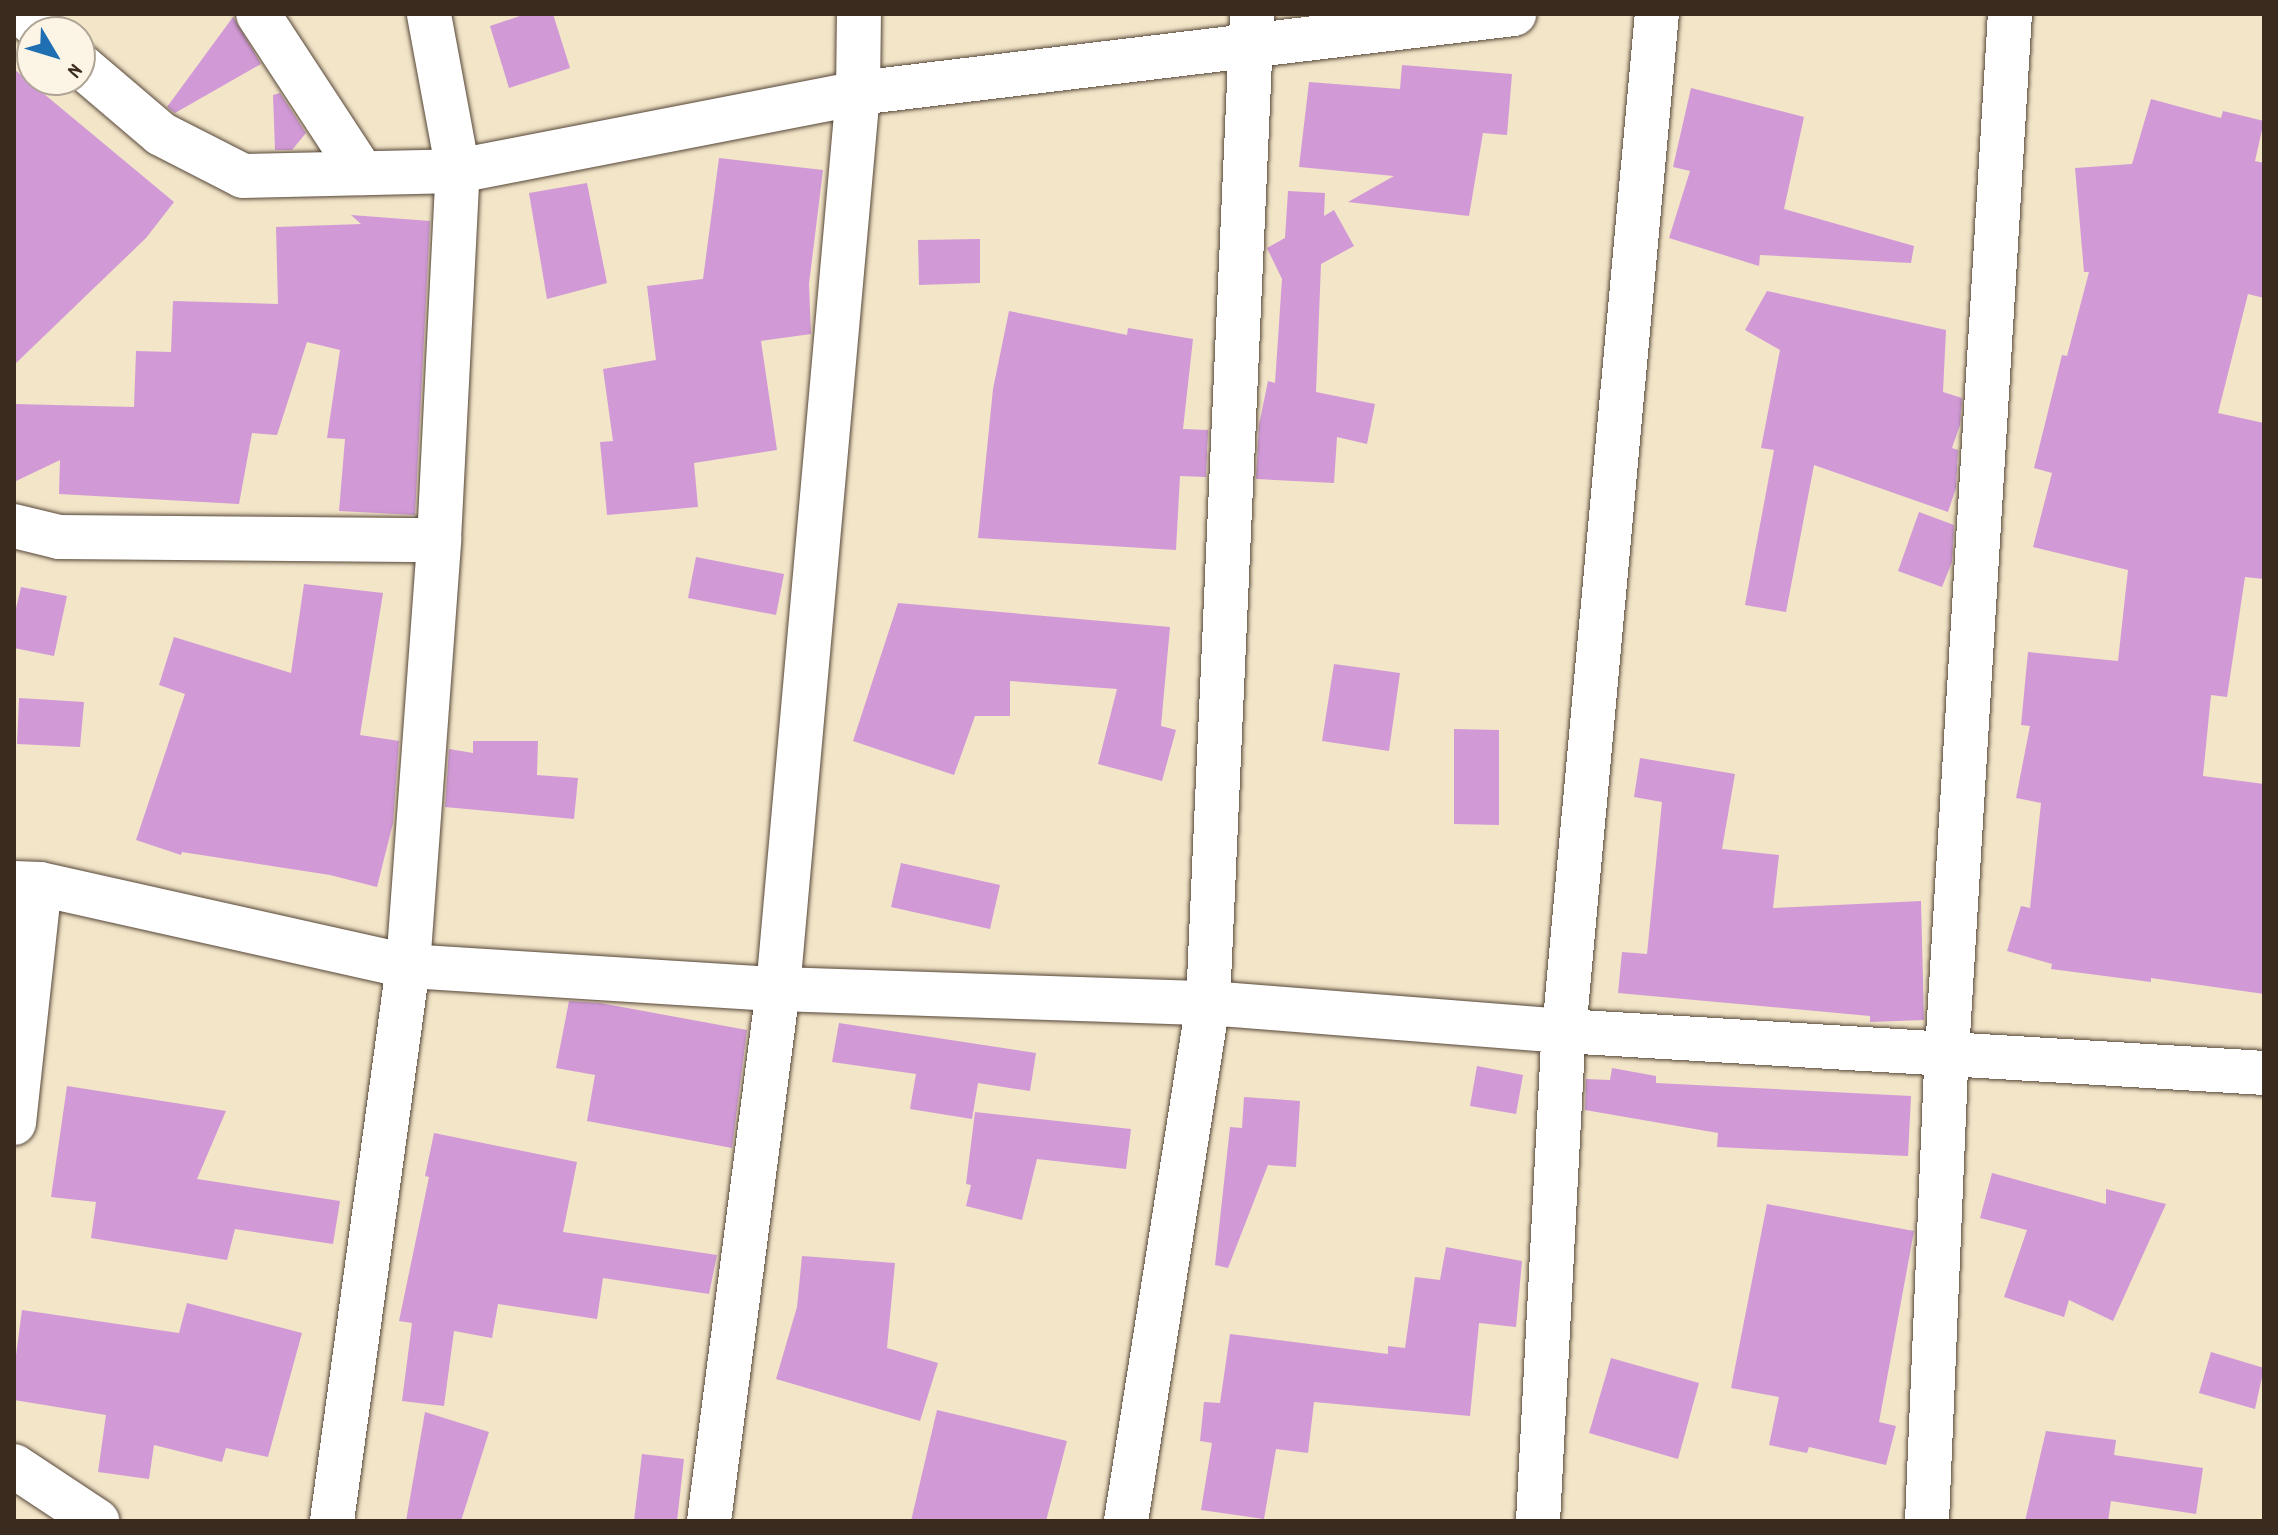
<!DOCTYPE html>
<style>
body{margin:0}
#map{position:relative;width:2278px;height:1535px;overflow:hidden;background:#f2e5c8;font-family:Dekko,sans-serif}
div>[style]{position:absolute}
.building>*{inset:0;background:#d19ad7}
.roads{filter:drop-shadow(0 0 2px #564638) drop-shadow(0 0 2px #564638)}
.minor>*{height:44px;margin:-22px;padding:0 22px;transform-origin:22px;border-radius:22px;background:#fff}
span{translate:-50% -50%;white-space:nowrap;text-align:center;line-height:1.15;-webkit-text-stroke:6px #fcf5e5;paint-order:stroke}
.frame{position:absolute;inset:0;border:16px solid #3b2a1e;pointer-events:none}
.north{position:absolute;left:16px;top:16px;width:80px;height:80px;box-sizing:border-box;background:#fcf5e5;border:2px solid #afa495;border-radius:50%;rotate:128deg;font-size:22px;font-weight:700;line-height:32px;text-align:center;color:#3b2a1e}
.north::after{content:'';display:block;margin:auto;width:28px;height:36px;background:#1f6fb2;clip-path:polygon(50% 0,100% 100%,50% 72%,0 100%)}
</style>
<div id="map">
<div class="building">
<i style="clip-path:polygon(526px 14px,553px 14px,570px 68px,509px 88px,490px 26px)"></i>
<i style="clip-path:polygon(233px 17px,261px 64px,175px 113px,167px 107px)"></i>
<i style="clip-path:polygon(1402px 65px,1512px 74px,1507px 135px,1483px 133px,1469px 216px,1348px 202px,1394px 176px,1299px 167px,1309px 82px,1400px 89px)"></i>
<i style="clip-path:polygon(14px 69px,174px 202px,146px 238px,14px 365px)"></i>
<i style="clip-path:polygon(1691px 88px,1804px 117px,1784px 209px,1914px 246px,1911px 263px,1760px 255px,1759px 266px,1669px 238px,1690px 171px,1673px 167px)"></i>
<i style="clip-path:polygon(280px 93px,306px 133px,292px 150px,275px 150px,273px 95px)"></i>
<i style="clip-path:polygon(2151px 99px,2221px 118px,2223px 111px,2264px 121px,2255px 161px,2264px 163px,2264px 298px,2248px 294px,2218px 413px,2264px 423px,2264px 579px,2245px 577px,2227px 697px,2211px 695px,2203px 776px,2264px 784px,2264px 994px,2151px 978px,2151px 982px,2051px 969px,2052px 964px,2007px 951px,2021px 906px,2030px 908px,2041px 803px,2016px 798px,2030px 726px,2021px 725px,2028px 652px,2118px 661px,2128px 570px,2033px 547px,2052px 473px,2034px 468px,2062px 355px,2067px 356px,2089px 272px,2084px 272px,2075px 168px,2132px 164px)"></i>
<i style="clip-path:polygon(719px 158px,823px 170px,809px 284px,811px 334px,761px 341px,777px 450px,694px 463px,698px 507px,607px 515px,600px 442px,613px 441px,603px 369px,656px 360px,647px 286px,703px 279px)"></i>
<i style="clip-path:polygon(587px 183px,607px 283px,547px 299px,529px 193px)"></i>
<i style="clip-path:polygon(1288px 191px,1325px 193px,1324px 216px,1334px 210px,1354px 246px,1321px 264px,1316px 392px,1375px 404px,1367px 444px,1337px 437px,1334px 483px,1256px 479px,1259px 425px,1268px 381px,1275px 383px,1282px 279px,1267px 248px,1285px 238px)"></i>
<i style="clip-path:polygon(351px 215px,430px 221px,415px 515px,339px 511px,345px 439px,327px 438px,340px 350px,307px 342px,277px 435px,252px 433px,239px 504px,59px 494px,60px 460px,14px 482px,14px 404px,134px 407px,136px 351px,171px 352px,173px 301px,278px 304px,276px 227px,361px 224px)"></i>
<i style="clip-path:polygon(980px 239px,980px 283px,919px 285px,918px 240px)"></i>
<i style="clip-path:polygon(1767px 291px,1946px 330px,1943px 392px,1962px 398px,1960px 425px,1952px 448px,1958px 450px,1956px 488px,1948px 512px,1814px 465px,1786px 612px,1745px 605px,1774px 450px,1761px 448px,1780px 350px,1745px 330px)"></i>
<i style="clip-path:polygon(1009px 311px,1127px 335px,1128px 328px,1193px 339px,1183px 429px,1208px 430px,1206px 477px,1180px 476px,1176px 550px,978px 538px,993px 389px)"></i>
<i style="clip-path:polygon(1919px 512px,1954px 525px,1952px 562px,1942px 587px,1898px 571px)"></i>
<i style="clip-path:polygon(696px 557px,784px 574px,776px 615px,688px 598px)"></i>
<i style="clip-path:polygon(304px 584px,383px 593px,360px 735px,399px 741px,393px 823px,377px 887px,330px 875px,182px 852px,181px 855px,136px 840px,185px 694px,159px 685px,174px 637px,291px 673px)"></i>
<i style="clip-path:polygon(21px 587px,67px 596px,54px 656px,14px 648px,14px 617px)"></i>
<i style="clip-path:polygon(898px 603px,1170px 627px,1161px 726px,1176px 730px,1162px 781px,1098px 764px,1117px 689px,1010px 681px,1010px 716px,975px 716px,954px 775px,853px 741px)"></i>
<i style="clip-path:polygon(1334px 664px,1400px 673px,1389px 751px,1322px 741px)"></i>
<i style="clip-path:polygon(19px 698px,84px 702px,80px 747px,17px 744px)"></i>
<i style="clip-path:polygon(1454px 729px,1499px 730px,1499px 825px,1454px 824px)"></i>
<i style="clip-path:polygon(473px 741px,538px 741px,537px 775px,578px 778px,574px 819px,445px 807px,449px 749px,473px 753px)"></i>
<i style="clip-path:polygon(1640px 758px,1735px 774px,1722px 849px,1779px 855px,1773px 908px,1921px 901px,1924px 1020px,1870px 1022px,1870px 1016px,1618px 993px,1622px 952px,1647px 954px,1662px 802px,1634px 797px)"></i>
<i style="clip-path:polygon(901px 863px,1000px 885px,990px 929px,891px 907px)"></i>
<i style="clip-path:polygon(569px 1001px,600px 1003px,747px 1030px,732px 1148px,587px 1121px,595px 1075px,556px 1068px)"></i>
<i style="clip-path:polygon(839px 1023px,1036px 1053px,1030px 1091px,978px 1083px,972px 1119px,910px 1109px,916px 1074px,832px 1062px)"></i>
<i style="clip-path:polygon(1477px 1066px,1523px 1075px,1516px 1114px,1470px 1106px)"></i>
<i style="clip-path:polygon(1612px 1068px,1656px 1076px,1656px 1083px,1911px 1096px,1908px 1156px,1717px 1147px,1718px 1133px,1585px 1110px,1586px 1079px,1610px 1080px)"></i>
<i style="clip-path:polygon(67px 1086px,226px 1111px,197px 1179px,340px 1201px,333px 1244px,235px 1229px,227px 1260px,91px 1238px,96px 1202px,51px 1197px)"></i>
<i style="clip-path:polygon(1244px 1097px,1300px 1101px,1296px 1167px,1268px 1165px,1228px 1268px,1215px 1265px,1230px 1127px,1242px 1128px)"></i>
<i style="clip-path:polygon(975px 1112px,1131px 1129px,1126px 1169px,1037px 1159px,1022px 1220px,966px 1206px,971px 1185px,966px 1184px)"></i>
<i style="clip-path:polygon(434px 1133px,577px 1162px,563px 1232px,717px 1255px,709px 1294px,603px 1278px,597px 1319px,498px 1304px,492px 1338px,454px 1331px,444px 1406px,402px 1401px,412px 1323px,399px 1321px,429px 1177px,425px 1176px)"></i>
<i style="clip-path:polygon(1992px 1173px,2106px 1204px,2106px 1189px,2166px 1204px,2113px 1321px,2069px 1300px,2064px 1317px,2004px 1297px,2027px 1230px,1980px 1218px)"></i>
<i style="clip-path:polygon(1767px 1204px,1914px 1231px,1879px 1422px,1896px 1426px,1886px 1465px,1809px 1447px,1807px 1453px,1769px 1445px,1779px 1397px,1731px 1388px)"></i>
<i style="clip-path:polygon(1446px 1247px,1522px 1261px,1516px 1327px,1479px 1323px,1470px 1416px,1314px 1402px,1308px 1453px,1276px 1449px,1264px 1519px,1201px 1510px,1212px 1443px,1200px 1441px,1204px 1402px,1220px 1403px,1230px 1334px,1388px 1354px,1388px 1346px,1405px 1348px,1415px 1277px,1440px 1280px)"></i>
<i style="clip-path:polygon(802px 1256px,895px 1263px,887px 1348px,938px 1363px,920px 1421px,776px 1379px,797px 1307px)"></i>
<i style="clip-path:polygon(187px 1303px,302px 1333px,268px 1457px,226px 1448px,222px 1462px,154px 1445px,149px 1479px,98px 1472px,106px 1415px,14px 1400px,14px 1370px,22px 1310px,179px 1333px)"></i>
<i style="clip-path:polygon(2211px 1352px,2264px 1368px,2255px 1409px,2199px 1393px)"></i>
<i style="clip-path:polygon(1611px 1358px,1699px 1383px,1678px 1459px,1589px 1433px)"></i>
<i style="clip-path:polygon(937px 1410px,1067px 1441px,1046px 1521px,911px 1521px)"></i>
<i style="clip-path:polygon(425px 1412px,489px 1432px,461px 1521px,406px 1521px)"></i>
<i style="clip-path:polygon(2046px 1431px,2116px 1440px,2114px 1455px,2203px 1468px,2196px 1514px,2111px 1501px,2108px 1521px,2025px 1521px)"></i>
<i style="clip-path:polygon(642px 1454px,684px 1459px,677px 1521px,634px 1521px)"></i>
</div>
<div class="roads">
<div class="minor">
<i style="left:23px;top:14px;width:26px;rotate:43deg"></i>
<i style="left:258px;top:14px;width:190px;rotate:56.8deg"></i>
<i style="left:80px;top:65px;width:106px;rotate:40.4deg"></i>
<i style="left:161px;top:134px;width:92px;rotate:27.1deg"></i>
<i style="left:243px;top:176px;width:215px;rotate:-1.3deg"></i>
<i style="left:458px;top:171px;width:408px;rotate:-11deg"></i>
<i style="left:858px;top:93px;width:661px;rotate:-6.87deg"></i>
<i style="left:14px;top:526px;width:46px;rotate:13.7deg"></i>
<i style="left:59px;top:537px;width:380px;rotate:0.5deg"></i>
<i style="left:14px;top:883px;width:26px;rotate:2deg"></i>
<i style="left:40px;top:884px;width:377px;rotate:12.6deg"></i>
<i style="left:408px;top:966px;width:371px;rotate:3.6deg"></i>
<i style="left:778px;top:989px;width:430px;rotate:1.9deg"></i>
<i style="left:1208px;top:1003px;width:357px;rotate:4.5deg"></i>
<i style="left:1564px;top:1031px;width:701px;rotate:3.43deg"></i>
<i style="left:14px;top:1123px;width:240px;rotate:-83.8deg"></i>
<i style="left:14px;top:1466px;width:100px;rotate:33.5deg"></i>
<i style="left:332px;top:1521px;width:560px;rotate:-82.2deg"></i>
<i style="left:408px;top:966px;width:427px;rotate:-85.8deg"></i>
<i style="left:439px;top:540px;width:369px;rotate:-87.1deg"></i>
<i style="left:458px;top:171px;width:160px;rotate:-100.5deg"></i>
<i style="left:709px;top:1521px;width:536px;rotate:-82.61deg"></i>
<i style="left:778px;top:989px;width:900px;rotate:-84.9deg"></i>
<i style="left:858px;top:93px;width:79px;rotate:-89.3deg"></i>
<i style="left:1126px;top:1521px;width:524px;rotate:-81deg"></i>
<i style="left:1208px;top:1003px;width:990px;rotate:-87.45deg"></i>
<i style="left:1538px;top:1521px;width:491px;rotate:-87deg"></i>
<i style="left:1564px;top:1031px;width:1021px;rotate:-84.78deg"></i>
<i style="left:1927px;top:1521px;width:469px;rotate:-87.6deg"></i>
<i style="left:1947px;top:1052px;width:1040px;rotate:-86.53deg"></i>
</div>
</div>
<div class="frame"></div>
<div class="north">N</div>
</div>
